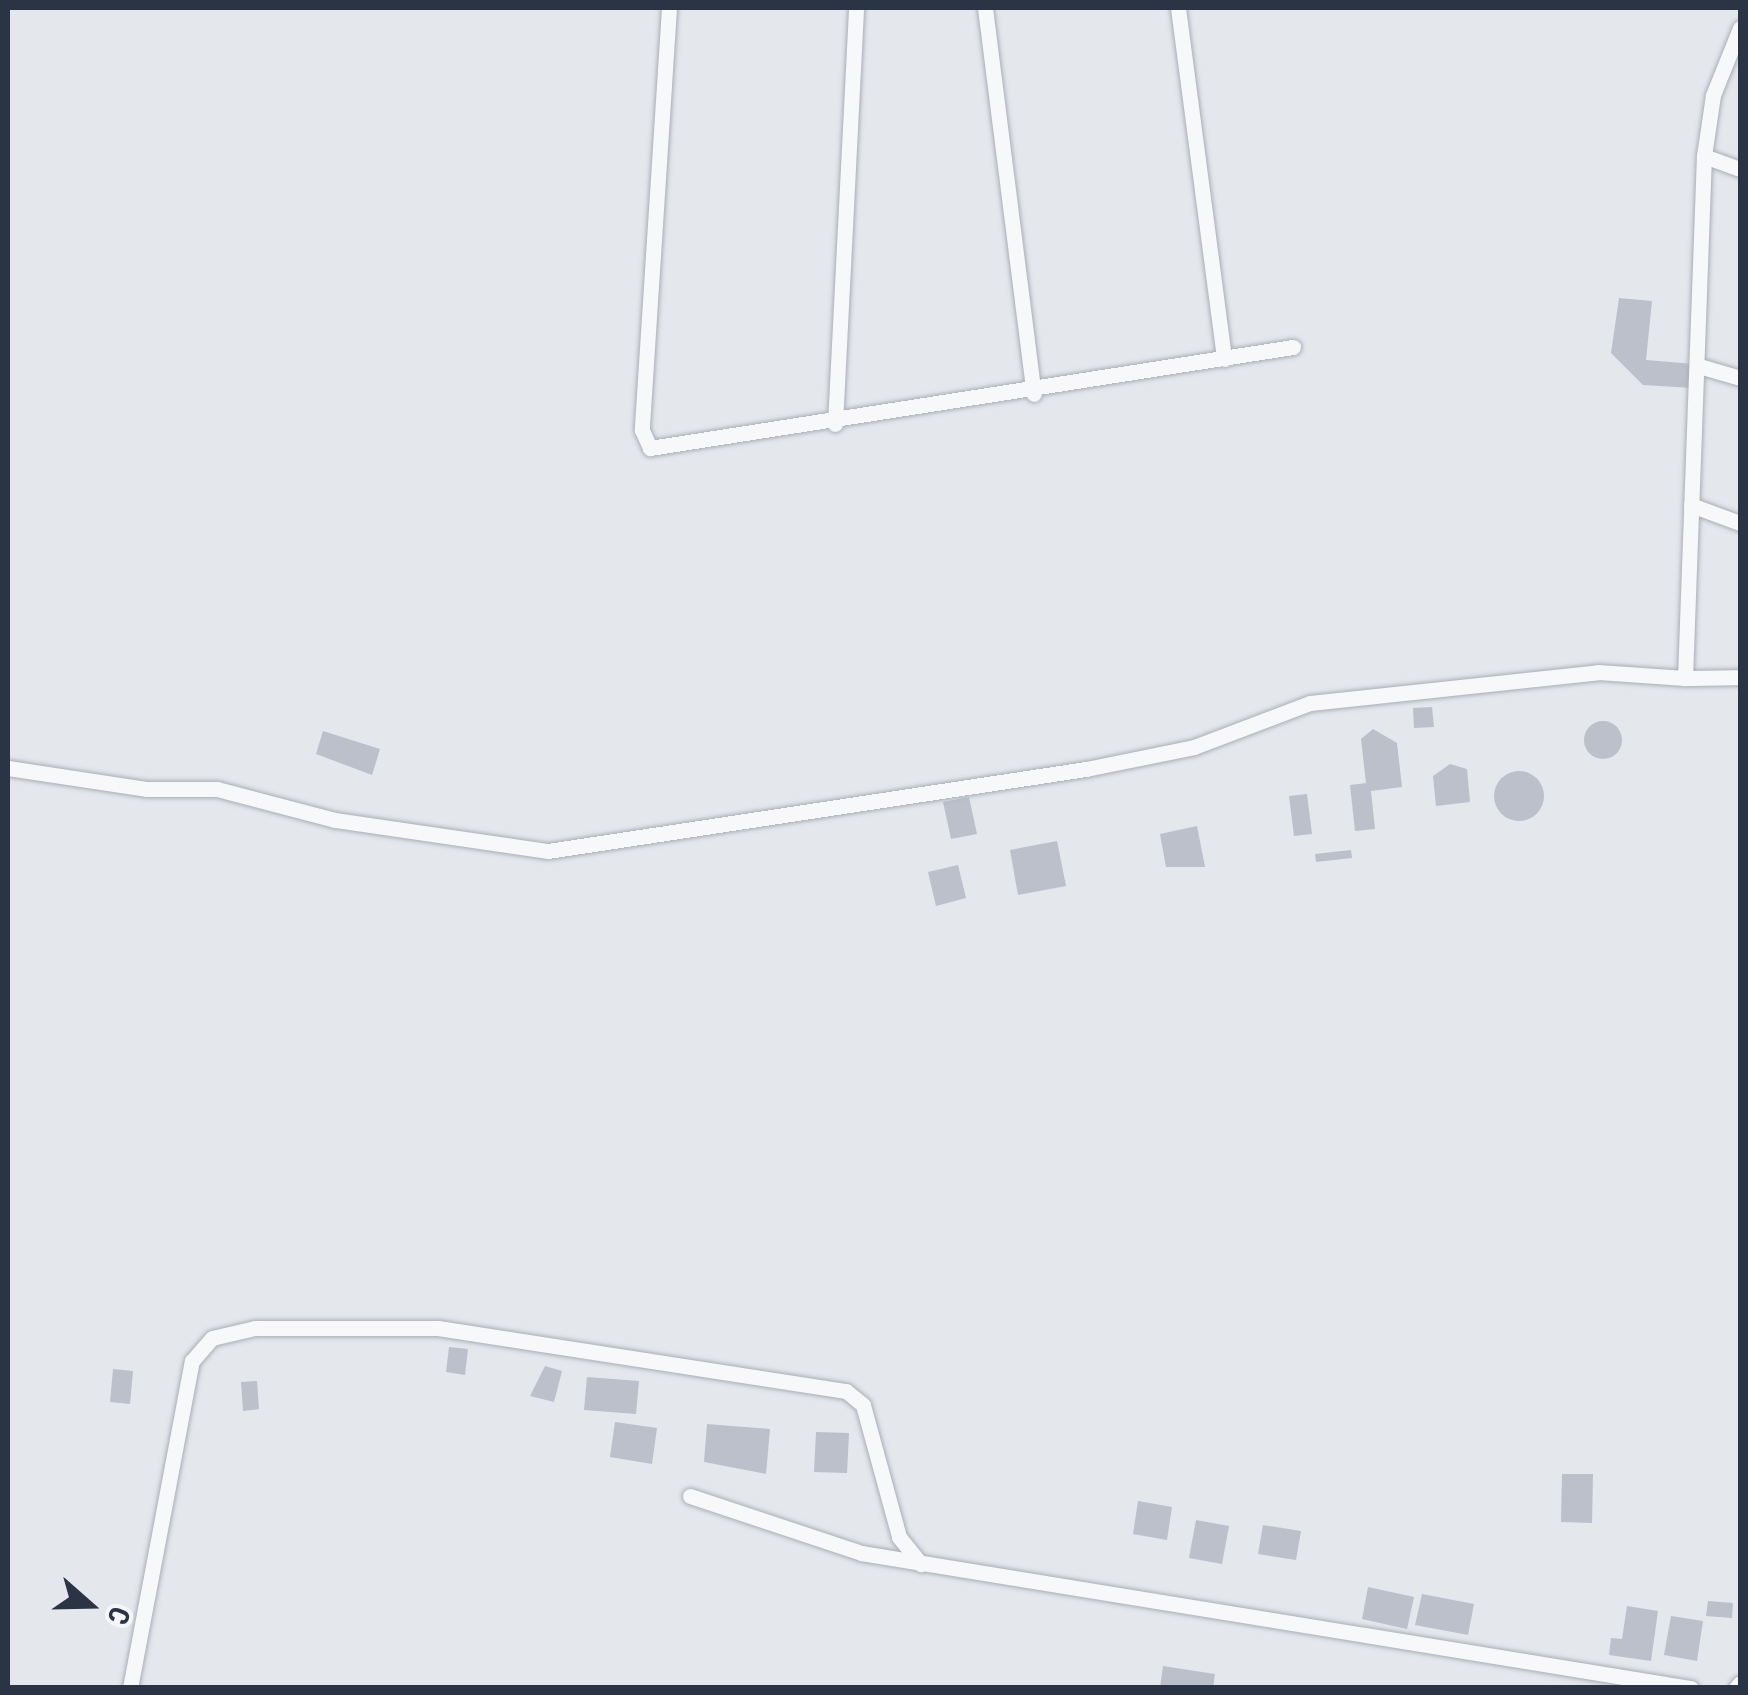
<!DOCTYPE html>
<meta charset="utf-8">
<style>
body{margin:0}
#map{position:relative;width:1748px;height:1695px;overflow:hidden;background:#e4e7ec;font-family:"Roboto Condensed",sans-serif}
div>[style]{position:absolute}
.building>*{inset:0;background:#bbc0ca}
.round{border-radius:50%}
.roads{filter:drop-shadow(0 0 2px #a9aeb7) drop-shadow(0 0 2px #a9aeb7)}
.minor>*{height:15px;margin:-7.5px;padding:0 7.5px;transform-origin:7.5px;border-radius:7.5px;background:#f7f8fa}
span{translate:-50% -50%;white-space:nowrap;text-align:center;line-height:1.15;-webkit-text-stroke:10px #f4f6f9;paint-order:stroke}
.frame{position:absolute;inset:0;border:10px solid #2b3445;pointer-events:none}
.north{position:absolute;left:40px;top:1555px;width:100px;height:100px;-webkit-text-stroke:8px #f4f6f9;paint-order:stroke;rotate:110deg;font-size:28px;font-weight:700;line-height:40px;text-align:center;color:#2b3445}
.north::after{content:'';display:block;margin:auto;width:35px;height:45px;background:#2b3445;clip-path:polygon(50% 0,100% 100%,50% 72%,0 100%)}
</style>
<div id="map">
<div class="building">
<i style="clip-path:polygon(1619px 298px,1652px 301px,1646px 360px,1694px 364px,1693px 388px,1643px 385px,1611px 353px)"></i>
<i style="clip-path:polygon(1432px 707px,1434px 727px,1414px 728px,1413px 708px)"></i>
<i class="round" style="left:1584px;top:721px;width:38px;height:38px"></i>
<i style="clip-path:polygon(1373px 729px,1397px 743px,1402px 787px,1371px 791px,1375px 829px,1355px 831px,1350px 785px,1366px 783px,1361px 739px)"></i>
<i style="clip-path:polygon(323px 731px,380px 749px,372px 775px,316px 754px)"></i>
<i style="clip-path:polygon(1450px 764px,1467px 769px,1470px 802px,1436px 806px,1433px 776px)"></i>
<i class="round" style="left:1494px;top:771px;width:50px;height:50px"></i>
<i style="clip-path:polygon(1307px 794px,1312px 834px,1294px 836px,1289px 796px)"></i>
<i style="clip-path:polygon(969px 797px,977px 834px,951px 839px,943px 802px)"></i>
<i style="clip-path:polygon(1197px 826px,1205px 867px,1166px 867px,1160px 834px)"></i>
<i style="clip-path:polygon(1057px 841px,1066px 886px,1018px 895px,1010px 850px)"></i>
<i style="clip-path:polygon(1351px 850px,1352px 858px,1316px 862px,1315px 854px)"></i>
<i style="clip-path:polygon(958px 865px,966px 898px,936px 906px,928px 872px)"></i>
<i style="clip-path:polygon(449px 1347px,468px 1349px,465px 1375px,446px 1372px)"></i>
<i style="clip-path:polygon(545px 1366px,562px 1371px,554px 1402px,530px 1396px)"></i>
<i style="clip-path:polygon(113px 1369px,133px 1371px,130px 1404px,110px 1402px)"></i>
<i style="clip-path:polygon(587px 1377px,639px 1381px,636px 1414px,584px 1410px)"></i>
<i style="clip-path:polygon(257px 1381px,259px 1409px,243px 1411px,241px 1382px)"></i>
<i style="clip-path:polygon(615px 1422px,657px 1428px,652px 1464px,610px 1457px)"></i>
<i style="clip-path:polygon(707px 1424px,770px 1429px,766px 1474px,704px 1462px)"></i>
<i style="clip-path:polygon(816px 1432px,849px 1433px,847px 1473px,814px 1472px)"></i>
<i style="clip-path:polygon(1562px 1474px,1593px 1474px,1592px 1523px,1561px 1522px)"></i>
<i style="clip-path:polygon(1138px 1501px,1172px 1507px,1167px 1540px,1133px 1534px)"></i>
<i style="clip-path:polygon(1196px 1520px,1229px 1526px,1222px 1564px,1189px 1558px)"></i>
<i style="clip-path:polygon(1263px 1525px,1301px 1531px,1296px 1560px,1258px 1554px)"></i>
<i style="clip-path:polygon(1368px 1587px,1414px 1597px,1407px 1629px,1362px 1619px)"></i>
<i style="clip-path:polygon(1422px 1594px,1474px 1604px,1468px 1635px,1415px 1625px)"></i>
<i style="clip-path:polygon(1708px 1601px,1733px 1603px,1732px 1618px,1706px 1616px)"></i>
<i style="clip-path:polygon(1627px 1606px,1658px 1611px,1651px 1661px,1609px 1655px,1611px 1638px,1622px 1639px)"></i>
<i style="clip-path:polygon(1671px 1616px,1703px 1621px,1697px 1661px,1664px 1655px)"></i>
<i style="clip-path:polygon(1163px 1666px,1215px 1674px,1213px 1688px,1160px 1688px)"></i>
</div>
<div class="roads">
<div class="minor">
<i style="left:669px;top:8px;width:423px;rotate:93.7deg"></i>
<i style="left:642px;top:430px;width:20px;rotate:66deg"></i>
<i style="left:650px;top:448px;width:651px;rotate:-8.93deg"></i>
<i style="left:985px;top:8px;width:389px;rotate:82.8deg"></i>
<i style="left:1178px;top:8px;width:354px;rotate:82.5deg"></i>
<i style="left:1704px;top:156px;width:38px;rotate:20deg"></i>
<i style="left:1699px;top:366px;width:43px;rotate:16.3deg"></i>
<i style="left:835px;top:424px;width:417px;rotate:-87.1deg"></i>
<i style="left:1691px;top:505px;width:52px;rotate:20.2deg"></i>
<i style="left:1685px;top:678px;width:55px;rotate:-1deg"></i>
<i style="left:8px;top:768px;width:141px;rotate:8.6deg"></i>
<i style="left:147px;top:789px;width:70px"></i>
<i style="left:217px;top:789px;width:122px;rotate:14.7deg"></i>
<i style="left:335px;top:820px;width:215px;rotate:8.3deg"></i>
<i style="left:548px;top:851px;width:544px;rotate:-8.67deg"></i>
<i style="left:1086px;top:769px;width:110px;rotate:-11.5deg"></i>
<i style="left:1194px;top:747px;width:124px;rotate:-20.8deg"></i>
<i style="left:1310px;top:703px;width:290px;rotate:-6.1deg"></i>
<i style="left:1598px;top:672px;width:87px;rotate:3.9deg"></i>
<i style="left:1685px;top:678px;width:522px;rotate:-87.92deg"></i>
<i style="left:1704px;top:156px;width:62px;rotate:-81.6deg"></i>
<i style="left:1713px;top:95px;width:72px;rotate:-68.1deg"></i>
<i style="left:690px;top:1496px;width:180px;rotate:18.4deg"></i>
<i style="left:861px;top:1553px;width:841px;rotate:9.24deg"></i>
<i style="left:130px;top:1688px;width:333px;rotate:-79.3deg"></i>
<i style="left:192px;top:1361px;width:30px;rotate:-49deg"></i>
<i style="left:212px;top:1338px;width:44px;rotate:-13.1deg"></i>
<i style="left:255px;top:1328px;width:183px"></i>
<i style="left:438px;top:1328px;width:413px;rotate:8.8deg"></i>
<i style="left:846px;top:1391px;width:22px;rotate:39deg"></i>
<i style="left:863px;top:1405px;width:137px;rotate:74.7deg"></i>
<i style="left:899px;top:1537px;width:35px;rotate:51deg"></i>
<i style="left:1736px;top:1688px;width:6px;rotate:-51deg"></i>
</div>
</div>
<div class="frame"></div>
<div class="north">С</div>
</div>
